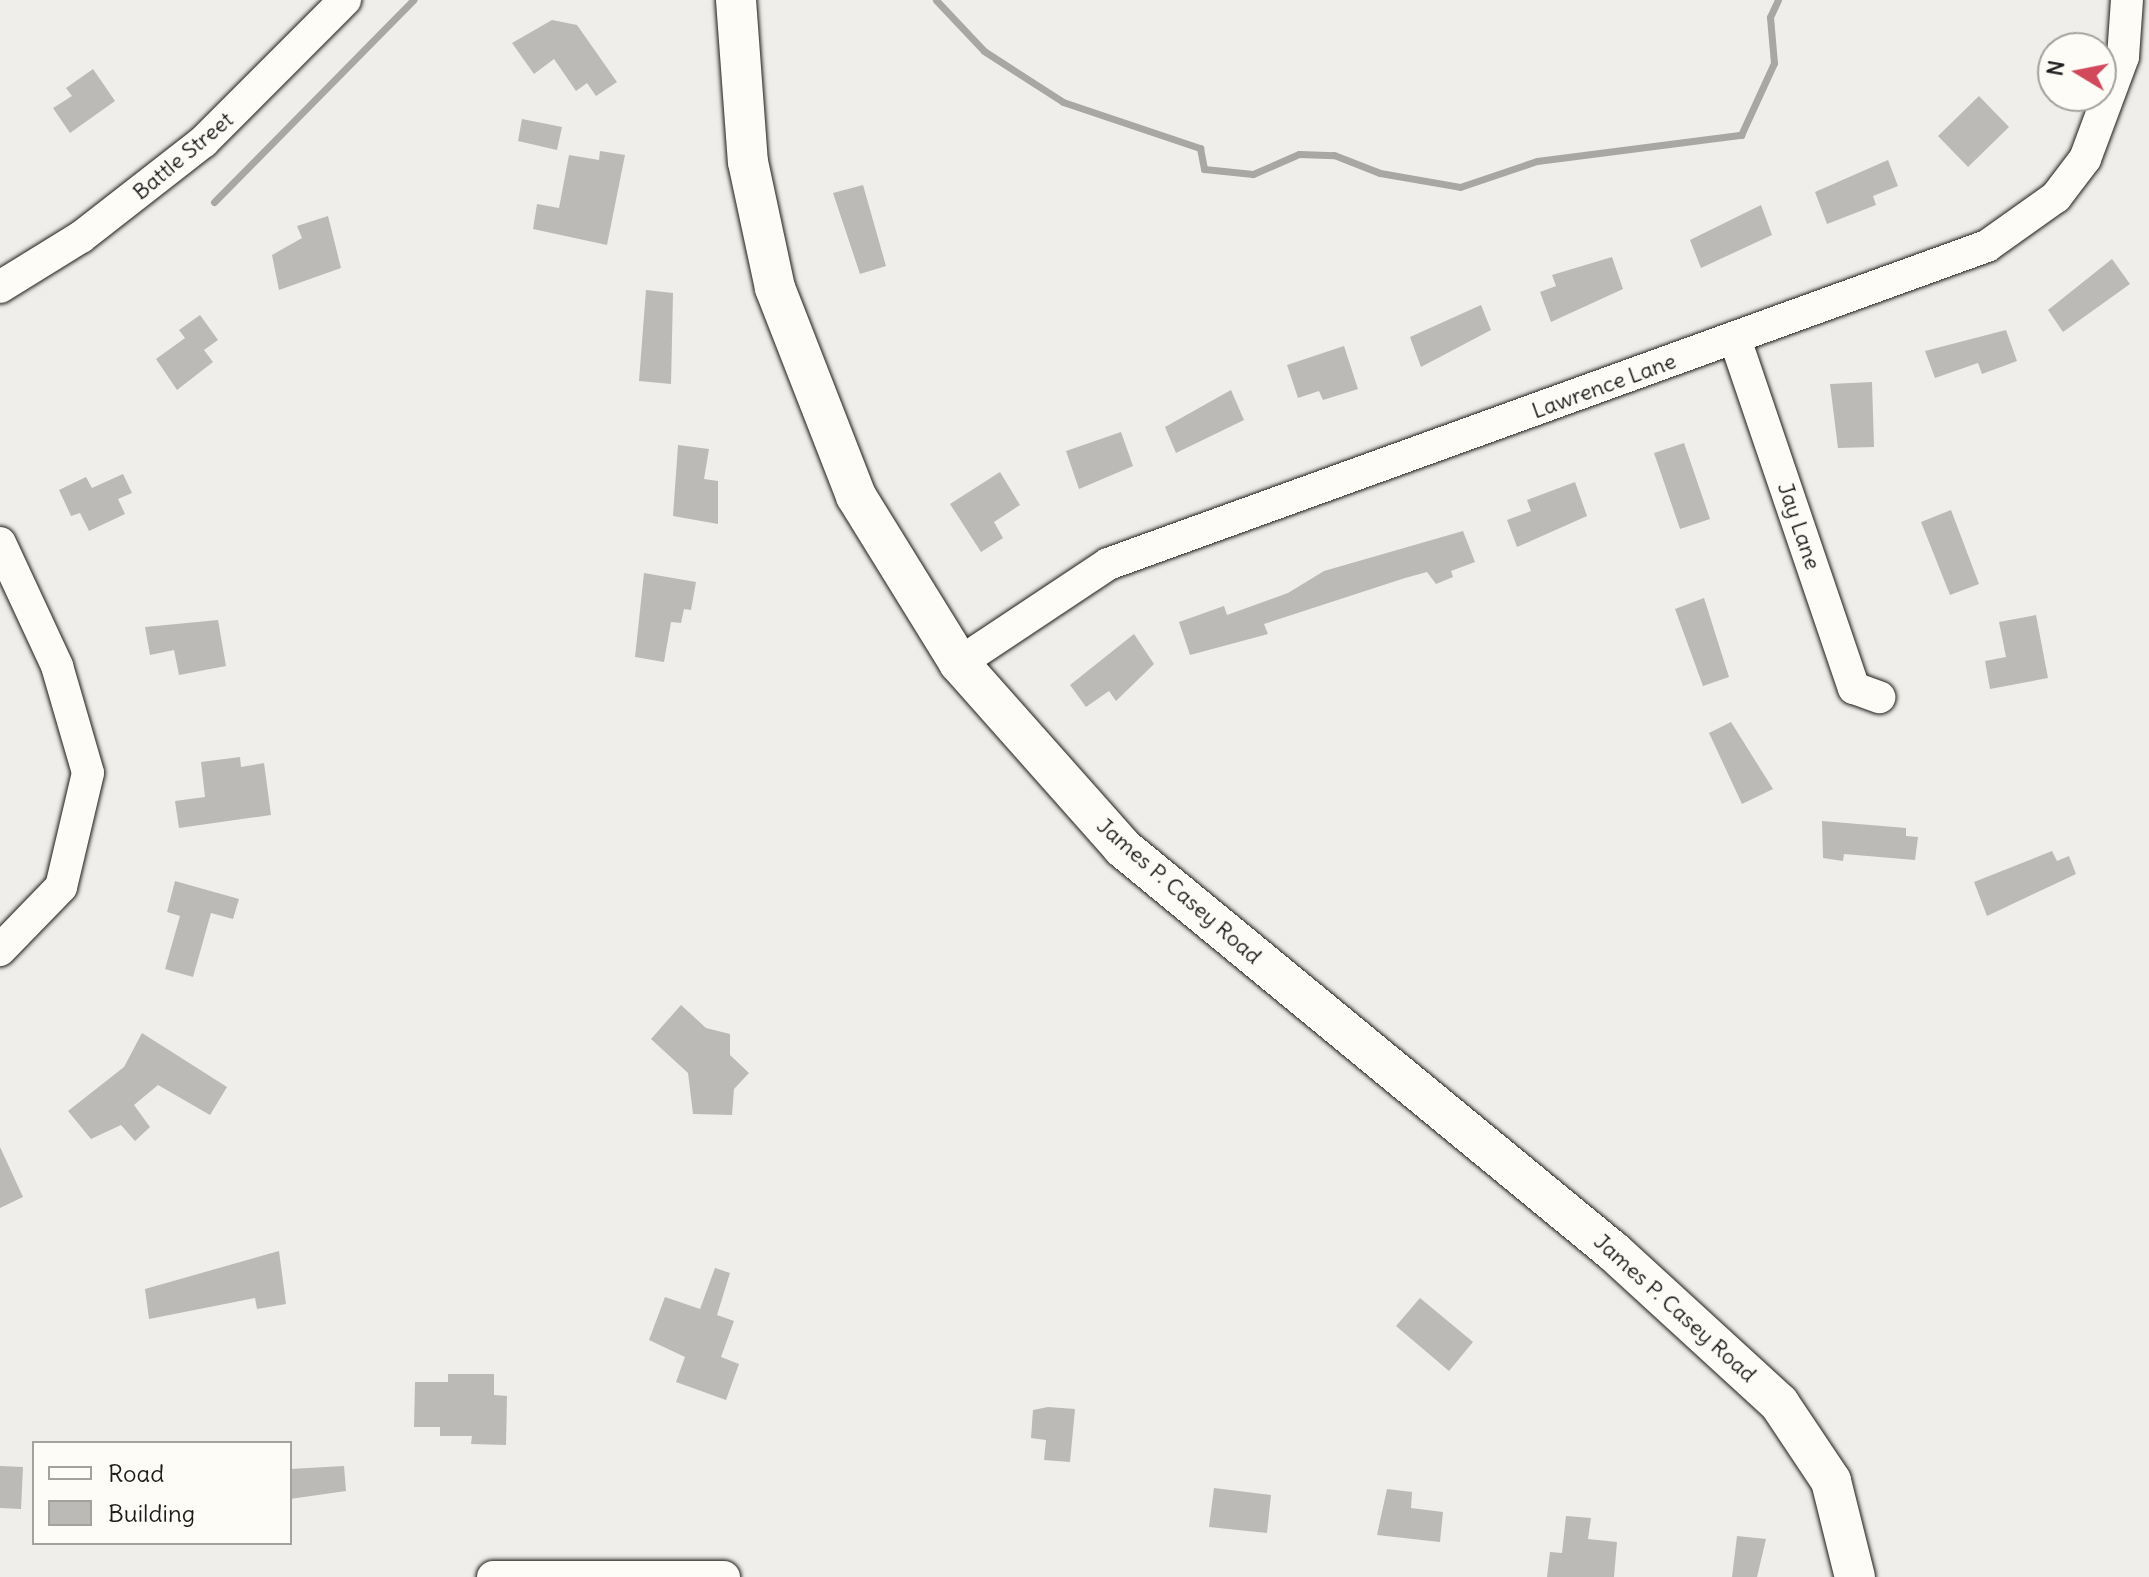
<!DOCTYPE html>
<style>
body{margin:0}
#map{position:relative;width:2149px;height:1577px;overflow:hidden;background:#f0eeea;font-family:Delius,sans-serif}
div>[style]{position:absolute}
.stream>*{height:7px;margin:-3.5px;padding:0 3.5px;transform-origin:3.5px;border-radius:3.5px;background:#a8a7a3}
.building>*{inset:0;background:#bbbab6}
.roads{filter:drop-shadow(0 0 2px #1c1c1c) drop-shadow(0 0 2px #1c1c1c)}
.minor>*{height:32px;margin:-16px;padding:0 16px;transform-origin:16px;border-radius:16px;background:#fdfcf7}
.major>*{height:40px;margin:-20px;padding:0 20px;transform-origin:20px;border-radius:20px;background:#fdfcf7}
span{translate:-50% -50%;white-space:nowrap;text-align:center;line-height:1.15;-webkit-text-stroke:6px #fdfcf7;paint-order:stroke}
.street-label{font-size:22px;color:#1c1c1c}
.legend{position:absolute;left:32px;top:1441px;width:260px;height:104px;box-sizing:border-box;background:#fdfcf7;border:2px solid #a3a29f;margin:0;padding:10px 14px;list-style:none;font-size:24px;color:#1c1c1c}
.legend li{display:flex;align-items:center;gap:16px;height:40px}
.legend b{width:40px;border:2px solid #a3a29f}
.north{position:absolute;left:2037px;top:32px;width:80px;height:80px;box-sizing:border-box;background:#fdfcf7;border:2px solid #a3a29f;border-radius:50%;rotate:280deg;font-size:22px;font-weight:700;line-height:32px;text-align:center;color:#1c1c1c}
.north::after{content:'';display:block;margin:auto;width:28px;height:36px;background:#d1495b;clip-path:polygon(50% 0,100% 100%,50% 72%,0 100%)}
</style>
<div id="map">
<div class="stream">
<i style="left:936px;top:0;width:70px;rotate:46.7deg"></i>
<i style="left:984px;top:51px;width:94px;rotate:32.8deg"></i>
<i style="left:1063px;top:102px;width:145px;rotate:18.6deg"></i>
<i style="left:1200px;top:148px;width:21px;rotate:79deg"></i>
<i style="left:1204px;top:169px;width:49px;rotate:5.8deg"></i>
<i style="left:1253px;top:174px;width:50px;rotate:-23.5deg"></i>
<i style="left:1299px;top:154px;width:35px;rotate:2deg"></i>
<i style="left:1334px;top:155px;width:49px;rotate:21.4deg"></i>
<i style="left:1380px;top:173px;width:81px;rotate:9.9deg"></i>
<i style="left:1460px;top:187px;width:81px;rotate:-18.7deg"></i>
<i style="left:1537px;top:161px;width:206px;rotate:-7.3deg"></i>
<i style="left:1741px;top:135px;width:79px;rotate:-65.4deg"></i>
<i style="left:1774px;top:63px;width:46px;rotate:-95deg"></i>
<i style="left:1770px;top:17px;width:19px;rotate:-65deg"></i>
<i style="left:214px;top:202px;width:284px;rotate:-45.4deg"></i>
</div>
<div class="building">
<i style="clip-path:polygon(552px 20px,577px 25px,617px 82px,596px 96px,587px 83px,576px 91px,554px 59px,534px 74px,512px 43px)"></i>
<i style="clip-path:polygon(93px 69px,115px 101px,70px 133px,53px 108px,72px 96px,66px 88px)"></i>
<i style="clip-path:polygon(1979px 96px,2009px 127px,1968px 167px,1938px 136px)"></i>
<i style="clip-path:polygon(522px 119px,562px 127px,557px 150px,518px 141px)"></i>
<i style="clip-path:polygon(600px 151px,625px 155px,607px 245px,533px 229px,537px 204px,559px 208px,569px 155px,599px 160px)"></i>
<i style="clip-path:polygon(1888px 160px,1898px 186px,1873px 196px,1876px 205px,1827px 224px,1815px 192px)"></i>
<i style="clip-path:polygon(863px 185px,886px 266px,860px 274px,833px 193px)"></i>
<i style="clip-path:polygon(1761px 205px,1772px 235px,1701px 268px,1690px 240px)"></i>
<i style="clip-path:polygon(328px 216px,341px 268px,279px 290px,272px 255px,302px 238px,297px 226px)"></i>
<i style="clip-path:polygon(1612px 257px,1623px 289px,1551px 322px,1540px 292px,1556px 286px,1552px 275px)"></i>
<i style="clip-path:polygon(2112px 259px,2130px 284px,2063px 332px,2048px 310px)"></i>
<i style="clip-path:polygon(646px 290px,673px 293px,671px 384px,639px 381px)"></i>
<i style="clip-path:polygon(1481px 305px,1491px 330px,1421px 367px,1410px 337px)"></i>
<i style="clip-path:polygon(200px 315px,218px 340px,204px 350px,213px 362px,177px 390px,156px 359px,185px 338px,179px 330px)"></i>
<i style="clip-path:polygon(2006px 330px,2017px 361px,1982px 374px,1978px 363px,1935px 378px,1925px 351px)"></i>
<i style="clip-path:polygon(1344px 346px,1358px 389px,1323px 400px,1319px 391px,1298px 398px,1287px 365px)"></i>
<i style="clip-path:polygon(1872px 382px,1874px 447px,1838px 448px,1830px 384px)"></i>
<i style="clip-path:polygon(1231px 390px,1244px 420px,1176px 453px,1165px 427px)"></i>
<i style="clip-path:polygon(1121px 432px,1133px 466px,1079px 489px,1066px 451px)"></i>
<i style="clip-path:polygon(1684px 443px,1710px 519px,1680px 529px,1654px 453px)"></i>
<i style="clip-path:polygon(678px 445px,709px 449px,704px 479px,718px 481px,718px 524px,673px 516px)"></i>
<i style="clip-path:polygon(1000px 472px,1020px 505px,994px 522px,1003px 538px,981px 552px,950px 504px)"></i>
<i style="clip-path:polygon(123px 474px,132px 493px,118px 499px,125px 514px,89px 531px,80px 513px,71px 516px,59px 490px,86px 477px,92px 488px)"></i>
<i style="clip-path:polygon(1575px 482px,1587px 516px,1517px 547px,1507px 520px,1531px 511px,1527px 500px)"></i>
<i style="clip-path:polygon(1951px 510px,1979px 584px,1950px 595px,1921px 522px)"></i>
<i style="clip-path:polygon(1463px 531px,1475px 562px,1451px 571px,1453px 577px,1436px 584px,1427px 572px,1405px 578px,1264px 624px,1268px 634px,1190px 655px,1179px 622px,1224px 606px,1227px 615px,1288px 593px,1324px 571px)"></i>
<i style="clip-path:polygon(644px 573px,696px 582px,691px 610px,684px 609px,681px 623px,671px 622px,664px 662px,635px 657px)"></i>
<i style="clip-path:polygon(1704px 598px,1729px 677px,1703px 686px,1675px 609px)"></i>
<i style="clip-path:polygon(2036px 615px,2048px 678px,1990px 689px,1985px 661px,2006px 657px,1999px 622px)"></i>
<i style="clip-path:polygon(218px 620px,226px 666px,179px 675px,174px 650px,150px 655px,145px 627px)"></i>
<i style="clip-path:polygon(1134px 634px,1154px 664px,1116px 701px,1109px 691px,1086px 707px,1070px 685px)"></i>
<i style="clip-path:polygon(1731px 722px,1773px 789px,1742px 804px,1709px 733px)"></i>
<i style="clip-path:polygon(240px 757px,241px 767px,264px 763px,271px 815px,179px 828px,175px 801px,205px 797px,201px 762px)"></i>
<i style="clip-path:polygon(1822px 821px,1906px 828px,1906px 836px,1918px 837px,1915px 860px,1844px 854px,1843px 861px,1823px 858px)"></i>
<i style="clip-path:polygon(2052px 851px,2057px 861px,2069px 856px,2076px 874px,1987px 916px,1974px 882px)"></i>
<i style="clip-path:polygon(175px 881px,239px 899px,233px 919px,211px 913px,193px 977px,165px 969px,180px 916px,167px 912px)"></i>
<i style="clip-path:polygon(681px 1005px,706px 1028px,730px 1034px,730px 1055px,749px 1073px,734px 1089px,732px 1115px,693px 1114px,688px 1073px,651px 1039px)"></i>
<i style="clip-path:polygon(142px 1033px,227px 1087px,210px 1115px,158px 1085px,134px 1105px,150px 1127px,135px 1141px,121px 1125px,91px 1139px,68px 1111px,124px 1067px)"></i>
<i style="clip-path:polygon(0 1147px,23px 1197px,0 1208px)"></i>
<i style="clip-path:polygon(279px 1251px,286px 1304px,257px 1309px,255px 1298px,149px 1319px,145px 1289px)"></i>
<i style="clip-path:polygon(715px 1268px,730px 1273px,717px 1315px,734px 1321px,721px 1357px,739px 1364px,726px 1400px,676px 1382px,685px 1357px,649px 1340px,665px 1297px,700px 1309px)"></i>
<i style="clip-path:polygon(1420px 1298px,1473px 1342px,1449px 1371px,1396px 1326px)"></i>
<i style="clip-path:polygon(448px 1374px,494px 1374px,494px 1395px,507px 1396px,506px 1445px,471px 1444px,472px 1436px,440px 1436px,440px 1427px,414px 1427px,415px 1382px,448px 1382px)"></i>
<i style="clip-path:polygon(1048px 1407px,1075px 1409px,1070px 1462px,1044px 1460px,1046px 1440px,1031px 1438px,1033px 1410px)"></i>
<i style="clip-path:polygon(0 1466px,23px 1467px,21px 1509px,0 1508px)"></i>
<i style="clip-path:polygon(344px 1466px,346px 1491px,290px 1499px,290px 1469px)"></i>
<i style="clip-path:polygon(1214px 1488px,1271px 1495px,1267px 1533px,1209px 1527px)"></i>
<i style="clip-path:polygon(1387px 1489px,1412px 1492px,1411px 1508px,1443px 1512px,1440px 1542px,1377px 1535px)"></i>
<i style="clip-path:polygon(1566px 1516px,1591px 1518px,1588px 1539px,1617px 1542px,1614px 1577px,1547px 1577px,1550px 1552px,1562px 1553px)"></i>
<i style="clip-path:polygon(1737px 1536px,1766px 1539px,1757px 1577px,1732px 1577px)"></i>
</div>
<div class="roads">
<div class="minor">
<i style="left:0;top:287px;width:95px;rotate:-31.7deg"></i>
<i style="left:81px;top:237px;width:155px;rotate:-37.9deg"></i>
<i style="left:203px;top:142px;width:201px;rotate:-45deg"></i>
<i style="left:1735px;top:339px;width:369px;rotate:71.2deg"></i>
<i style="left:1854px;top:688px;width:27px;rotate:20deg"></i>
<i style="left:0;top:543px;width:136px;rotate:65.1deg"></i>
<i style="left:57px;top:666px;width:111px;rotate:73.8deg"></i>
<i style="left:88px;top:773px;width:117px;rotate:103.3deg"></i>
<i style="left:61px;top:887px;width:88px;rotate:134.1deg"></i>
<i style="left:959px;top:663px;width:179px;rotate:-33.6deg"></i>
<i style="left:1108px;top:564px;width:935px;rotate:-19.89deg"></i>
<i style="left:1987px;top:246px;width:85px;rotate:-35.4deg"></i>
<i style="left:2056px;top:197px;width:48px;rotate:-52.7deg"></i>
<i style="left:2085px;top:159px;width:109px;rotate:-69.6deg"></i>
<i style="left:2123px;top:57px;width:57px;rotate:-86deg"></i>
<i style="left:493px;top:1577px;width:231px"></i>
</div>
<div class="major">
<i style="left:736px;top:0;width:162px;rotate:85.8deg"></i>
<i style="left:748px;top:162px;width:129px;rotate:77.9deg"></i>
<i style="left:775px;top:288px;width:223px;rotate:68.7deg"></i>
<i style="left:856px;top:496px;width:196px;rotate:58.3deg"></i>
<i style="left:959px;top:663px;width:247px;rotate:48.4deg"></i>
<i style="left:1123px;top:848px;width:636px;rotate:39.45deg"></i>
<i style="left:1614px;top:1252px;width:224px;rotate:42.5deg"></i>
<i style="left:1779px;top:1403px;width:94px;rotate:56.3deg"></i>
<i style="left:1831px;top:1481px;width:99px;rotate:76deg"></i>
</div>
</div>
<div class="street-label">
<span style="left:183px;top:156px;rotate:-40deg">Battle Street</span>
<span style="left:1604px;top:386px;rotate:-20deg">Lawrence Lane</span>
<span style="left:1799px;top:526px;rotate:71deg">Jay Lane</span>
<span style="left:1179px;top:891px;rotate:41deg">James P. Casey Road</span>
<span style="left:1675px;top:1308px;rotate:42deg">James P. Casey Road</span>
</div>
<ul class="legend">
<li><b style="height:10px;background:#fdfcf7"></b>Road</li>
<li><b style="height:22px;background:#bbbab6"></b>Building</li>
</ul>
<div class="north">N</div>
</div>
